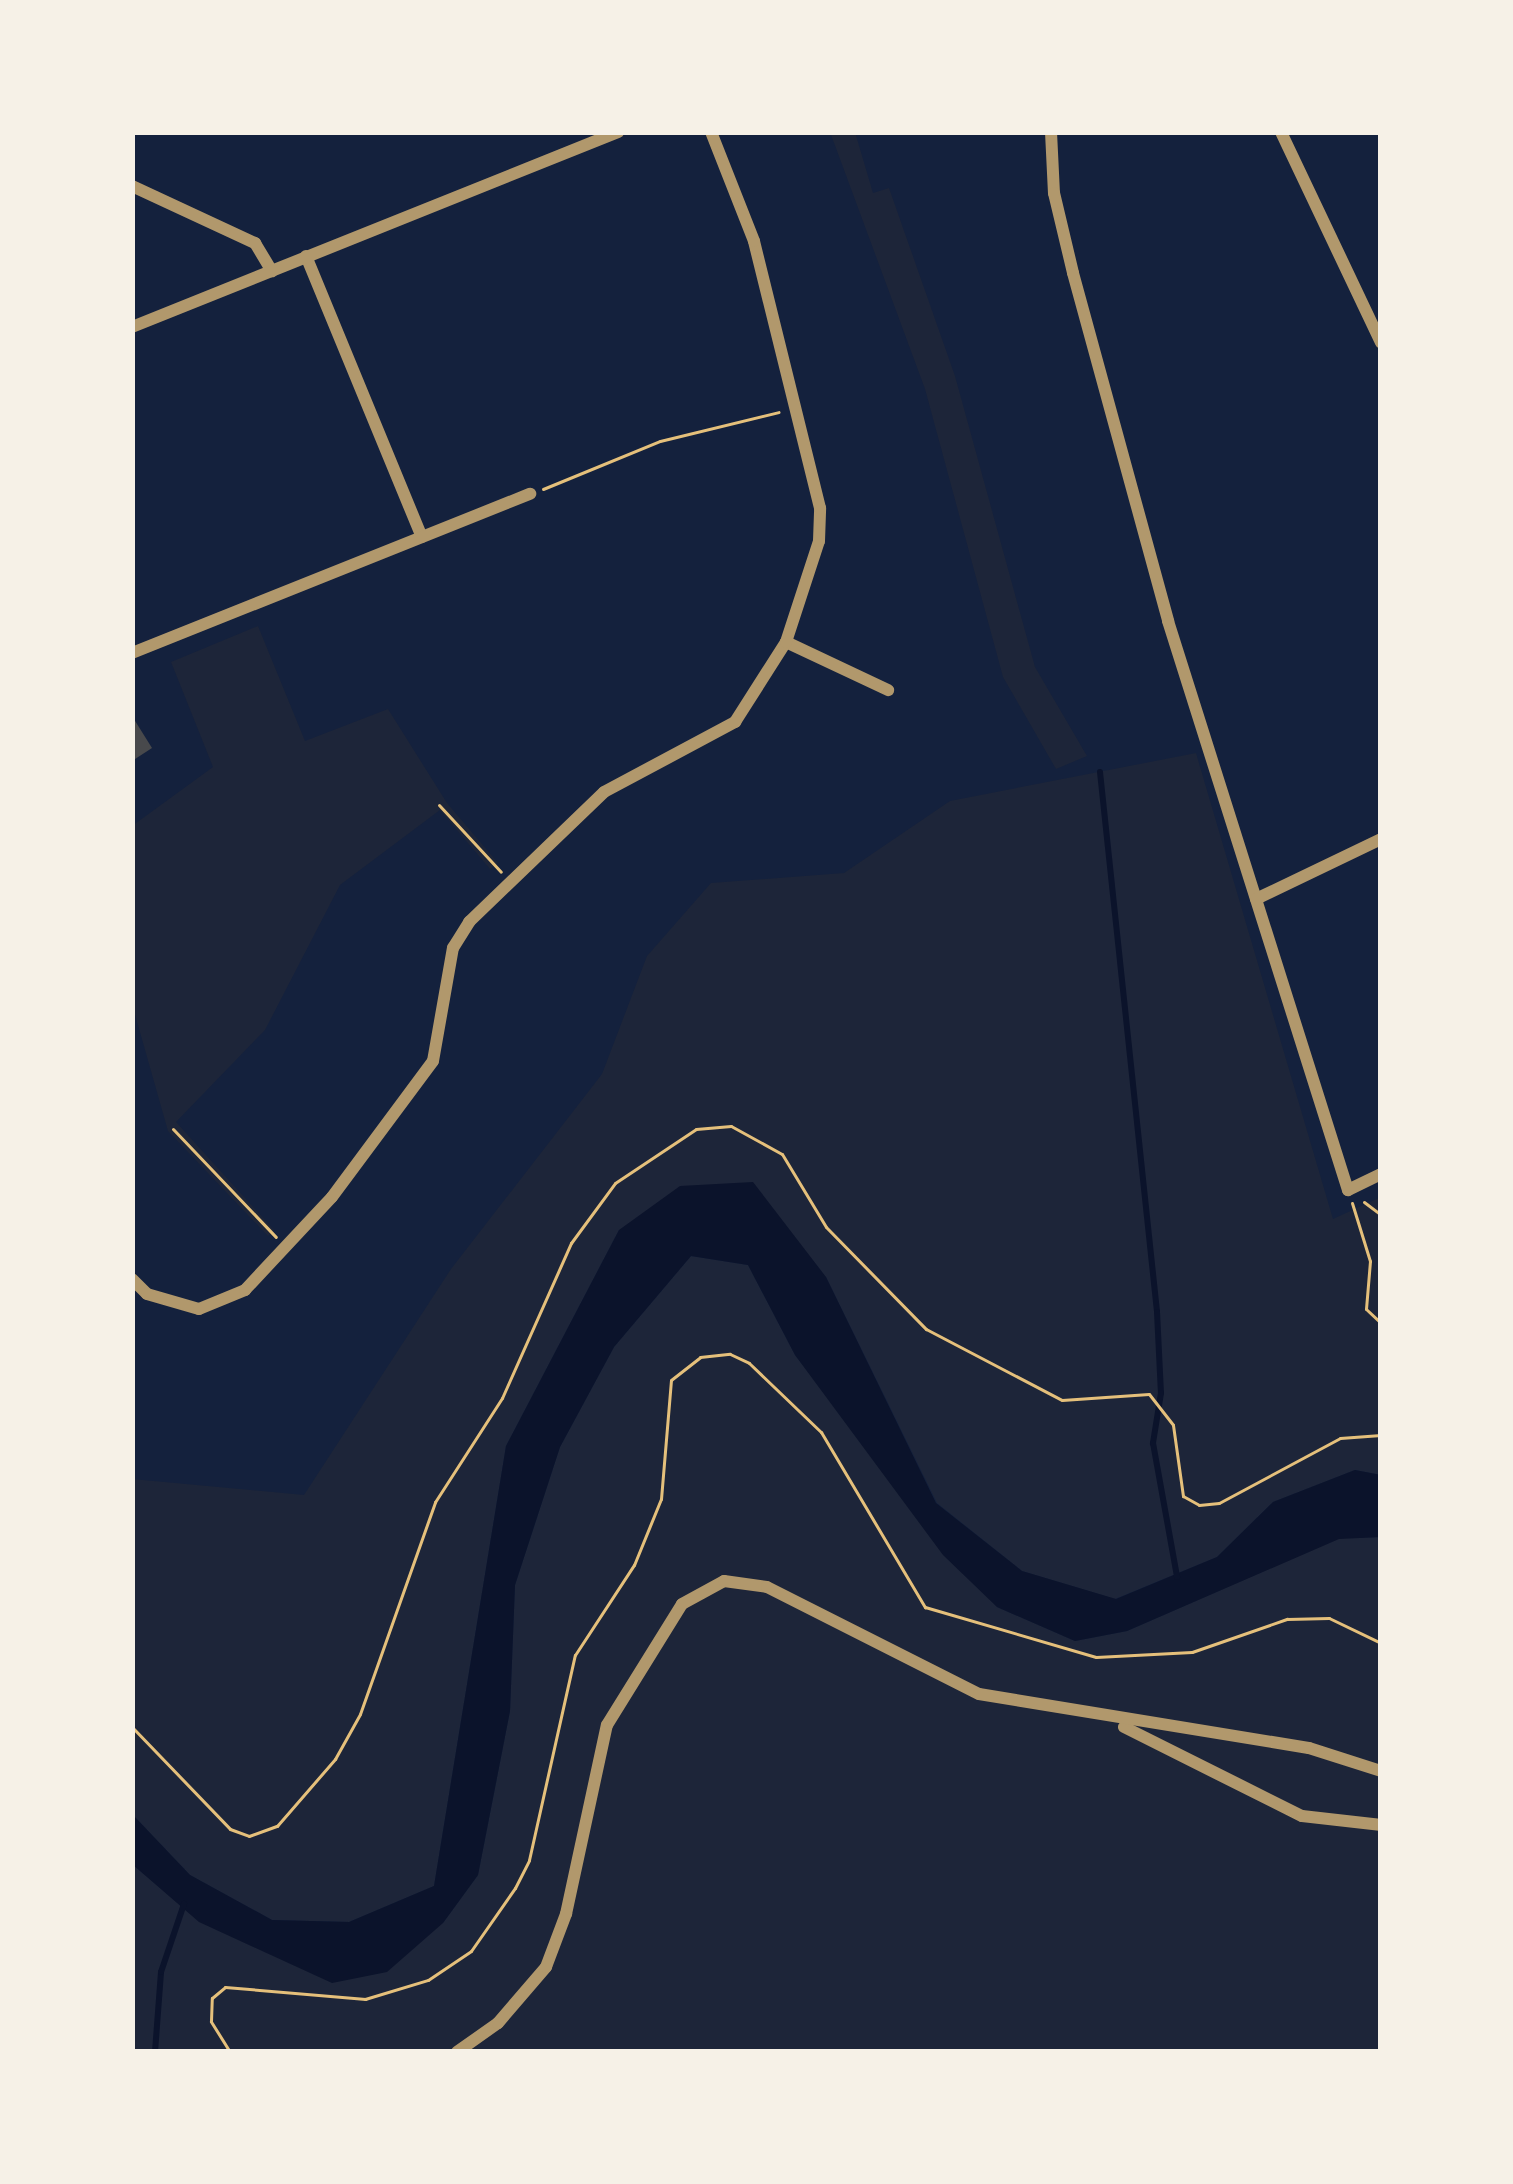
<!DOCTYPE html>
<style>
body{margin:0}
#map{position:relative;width:1513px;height:2184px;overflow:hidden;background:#14213d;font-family:Ubuntu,sans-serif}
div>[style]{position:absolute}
.green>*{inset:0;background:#1d2539}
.water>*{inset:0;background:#0b132b}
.stream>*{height:6px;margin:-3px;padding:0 3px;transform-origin:3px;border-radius:3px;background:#0b132b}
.building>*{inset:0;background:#48494c}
.path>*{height:3px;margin:-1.5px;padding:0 1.5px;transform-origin:1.5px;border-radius:1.5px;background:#e5c07b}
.minor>*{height:12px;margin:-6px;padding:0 6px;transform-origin:6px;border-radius:6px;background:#b1986c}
span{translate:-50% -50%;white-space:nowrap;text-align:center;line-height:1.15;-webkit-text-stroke:9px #f6f1e7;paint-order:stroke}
.frame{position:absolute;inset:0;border:135px solid #f6f1e7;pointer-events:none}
</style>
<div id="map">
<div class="green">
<i style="clip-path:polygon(830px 132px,855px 132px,873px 193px,889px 188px,955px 376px,1035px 667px,1087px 756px,1056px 769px,1003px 677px,925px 389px)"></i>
<i style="clip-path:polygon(258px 626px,305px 741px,388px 709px,447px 803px,498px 863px,490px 869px,440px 810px,340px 885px,265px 1030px,176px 1122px,274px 1230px,268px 1236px,168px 1131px,132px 1004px,132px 826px,213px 767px,171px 662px)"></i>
<i style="clip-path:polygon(1196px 753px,1333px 1219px,1381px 1197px,1381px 1475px,1355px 1470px,1273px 1502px,1217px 1557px,1115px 1599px,1022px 1571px,937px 1503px,826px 1277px,619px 1230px,506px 1446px,434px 1886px,349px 1922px,272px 1920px,190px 1875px,132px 1814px,132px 1479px,304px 1495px,451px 1269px,602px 1074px,647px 956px,711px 883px,844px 873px,950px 801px)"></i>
<i style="clip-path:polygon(691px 1256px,748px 1265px,795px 1355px,997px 1607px,1075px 1641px,1127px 1631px,1339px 1538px,1381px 1537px,1381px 2052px,132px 2052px,132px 1864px,200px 1922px,443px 1923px,478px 1875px,510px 1711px,515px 1585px,560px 1447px,614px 1347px)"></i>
</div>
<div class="water">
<i style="clip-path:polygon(753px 1182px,826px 1277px,936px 1503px,1022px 1571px,1116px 1599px,1217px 1557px,1273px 1502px,1355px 1470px,1381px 1475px,1381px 1537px,1339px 1539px,1127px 1631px,1075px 1641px,997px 1607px,943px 1555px,795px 1355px,748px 1265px,691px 1256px,614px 1347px,560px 1447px,515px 1585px,510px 1711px,478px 1875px,443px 1923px,387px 1972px,332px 1983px,199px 1922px,132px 1864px,132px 1814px,190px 1875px,272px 1920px,349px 1922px,434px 1886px,506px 1446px,619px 1230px,680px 1186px)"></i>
</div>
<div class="stream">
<i style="left:1100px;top:772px;width:543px;rotate:83.97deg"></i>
<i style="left:1157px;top:1312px;width:81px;rotate:87.2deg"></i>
<i style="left:1161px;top:1393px;width:51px;rotate:99.1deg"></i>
<i style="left:1153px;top:1443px;width:136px;rotate:79.8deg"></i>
<i style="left:155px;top:2052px;width:80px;rotate:-85.7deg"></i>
<i style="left:161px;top:1972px;width:72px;rotate:-71.3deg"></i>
</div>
<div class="building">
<i style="clip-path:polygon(132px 716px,152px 748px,132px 761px)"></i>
</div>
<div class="path">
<i style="left:543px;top:489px;width:126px;rotate:-22.3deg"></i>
<i style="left:660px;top:441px;width:122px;rotate:-13.7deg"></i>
<i style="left:439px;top:805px;width:91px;rotate:47.2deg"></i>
<i style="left:173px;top:1129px;width:149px;rotate:46.4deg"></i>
<i style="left:1364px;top:1202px;width:21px;rotate:37deg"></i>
<i style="left:1352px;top:1203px;width:61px;rotate:72.8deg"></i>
<i style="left:1370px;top:1261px;width:48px;rotate:94.8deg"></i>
<i style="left:1366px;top:1309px;width:21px;rotate:43deg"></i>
<i style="left:132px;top:1727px;width:141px;rotate:46.1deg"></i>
<i style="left:230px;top:1829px;width:20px;rotate:20deg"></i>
<i style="left:249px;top:1836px;width:30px;rotate:-20deg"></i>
<i style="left:277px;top:1826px;width:89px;rotate:-49.1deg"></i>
<i style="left:335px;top:1759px;width:51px;rotate:-60.9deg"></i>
<i style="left:360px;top:1714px;width:225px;rotate:-70.5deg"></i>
<i style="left:435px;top:1502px;width:124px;rotate:-57.2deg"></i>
<i style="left:502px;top:1398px;width:170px;rotate:-66deg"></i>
<i style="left:571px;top:1243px;width:74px;rotate:-53.7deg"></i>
<i style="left:615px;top:1183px;width:97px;rotate:-33.7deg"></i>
<i style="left:696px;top:1129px;width:35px;rotate:-5deg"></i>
<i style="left:731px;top:1126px;width:58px;rotate:28.8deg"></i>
<i style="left:782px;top:1154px;width:85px;rotate:58.9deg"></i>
<i style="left:826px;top:1227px;width:143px;rotate:45.6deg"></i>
<i style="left:926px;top:1329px;width:153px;rotate:27.6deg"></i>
<i style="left:1062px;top:1400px;width:87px;rotate:-3.9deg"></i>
<i style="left:1149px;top:1394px;width:39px;rotate:52deg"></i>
<i style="left:1173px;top:1425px;width:72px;rotate:82deg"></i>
<i style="left:1183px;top:1496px;width:18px;rotate:29deg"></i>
<i style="left:1199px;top:1505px;width:20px;rotate:-6deg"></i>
<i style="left:1219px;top:1503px;width:137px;rotate:-28.2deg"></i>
<i style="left:1340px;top:1438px;width:41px;rotate:-4.2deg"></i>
<i style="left:230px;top:2052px;width:36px;rotate:-122deg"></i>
<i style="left:211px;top:2021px;width:23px;rotate:-88deg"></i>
<i style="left:212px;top:1998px;width:17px;rotate:-40deg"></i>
<i style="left:225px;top:1987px;width:141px;rotate:4.9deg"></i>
<i style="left:365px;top:1999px;width:66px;rotate:-16.8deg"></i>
<i style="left:428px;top:1980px;width:52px;rotate:-34deg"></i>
<i style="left:471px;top:1951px;width:77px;rotate:-55.1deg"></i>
<i style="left:515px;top:1888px;width:31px;rotate:-63deg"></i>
<i style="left:529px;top:1860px;width:210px;rotate:-77.4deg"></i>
<i style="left:575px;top:1655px;width:108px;rotate:-56.8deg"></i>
<i style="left:634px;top:1565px;width:71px;rotate:-67.8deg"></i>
<i style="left:661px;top:1499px;width:119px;rotate:-85.2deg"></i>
<i style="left:671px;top:1380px;width:37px;rotate:-38deg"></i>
<i style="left:700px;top:1357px;width:30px;rotate:-6deg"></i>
<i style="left:730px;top:1354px;width:21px;rotate:25deg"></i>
<i style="left:749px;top:1363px;width:100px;rotate:43.8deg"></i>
<i style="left:821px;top:1432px;width:204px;rotate:59.3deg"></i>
<i style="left:925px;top:1607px;width:178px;rotate:16.3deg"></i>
<i style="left:1096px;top:1657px;width:96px;rotate:-3deg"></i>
<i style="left:1192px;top:1652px;width:101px;rotate:-19.2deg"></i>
<i style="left:1287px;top:1619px;width:42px;rotate:-1.4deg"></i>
<i style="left:1329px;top:1618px;width:58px;rotate:25.7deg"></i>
</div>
<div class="minor">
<i style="left:1051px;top:132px;width:61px;rotate:87.2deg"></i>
<i style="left:1054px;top:193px;width:82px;rotate:76.6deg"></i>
<i style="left:1073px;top:273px;width:361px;rotate:74.7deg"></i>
<i style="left:1168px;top:621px;width:597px;rotate:72.45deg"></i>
<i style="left:1348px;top:1190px;width:37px;rotate:-26deg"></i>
<i style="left:1281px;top:132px;width:233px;rotate:64.6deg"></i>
<i style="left:132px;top:186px;width:136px;rotate:24.9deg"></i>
<i style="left:255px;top:243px;width:33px;rotate:59deg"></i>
<i style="left:306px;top:256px;width:304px;rotate:67.6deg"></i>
<i style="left:132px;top:327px;width:524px;rotate:-21.86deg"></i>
<i style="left:786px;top:642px;width:113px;rotate:25.2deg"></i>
<i style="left:132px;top:653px;width:429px;rotate:-21.8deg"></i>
<i style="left:1256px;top:899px;width:139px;rotate:-25.6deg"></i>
<i style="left:132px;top:1279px;width:21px;rotate:45deg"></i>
<i style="left:147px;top:1294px;width:54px;rotate:16.1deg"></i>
<i style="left:199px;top:1309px;width:50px;rotate:-22.4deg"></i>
<i style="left:245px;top:1290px;width:127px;rotate:-46.9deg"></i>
<i style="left:332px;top:1197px;width:169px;rotate:-53.4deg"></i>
<i style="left:433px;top:1061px;width:115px;rotate:-80deg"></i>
<i style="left:453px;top:948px;width:31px;rotate:-58deg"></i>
<i style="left:469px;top:922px;width:187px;rotate:-43.9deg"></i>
<i style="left:604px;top:792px;width:149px;rotate:-28.1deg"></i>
<i style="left:735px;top:722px;width:95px;rotate:-57.5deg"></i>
<i style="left:786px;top:642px;width:106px;rotate:-71.9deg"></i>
<i style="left:819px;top:541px;width:33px;rotate:-88deg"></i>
<i style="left:820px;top:508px;width:275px;rotate:-103.9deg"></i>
<i style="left:754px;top:241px;width:117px;rotate:-111.5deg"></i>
<i style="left:1124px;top:1727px;width:199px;rotate:26.6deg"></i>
<i style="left:1302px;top:1816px;width:80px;rotate:6.5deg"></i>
<i style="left:457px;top:2052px;width:50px;rotate:-35.3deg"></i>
<i style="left:498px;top:2023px;width:74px;rotate:-49.4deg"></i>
<i style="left:546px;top:1967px;width:57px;rotate:-69.3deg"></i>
<i style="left:566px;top:1914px;width:193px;rotate:-77.8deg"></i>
<i style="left:607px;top:1725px;width:142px;rotate:-58.2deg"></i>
<i style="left:682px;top:1604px;width:48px;rotate:-28.7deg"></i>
<i style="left:724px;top:1581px;width:43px;rotate:7.9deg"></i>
<i style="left:767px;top:1587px;width:237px;rotate:26.8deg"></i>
<i style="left:979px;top:1694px;width:334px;rotate:9.3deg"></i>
<i style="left:1309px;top:1748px;width:76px;rotate:17.7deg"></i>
</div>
<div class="frame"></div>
</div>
